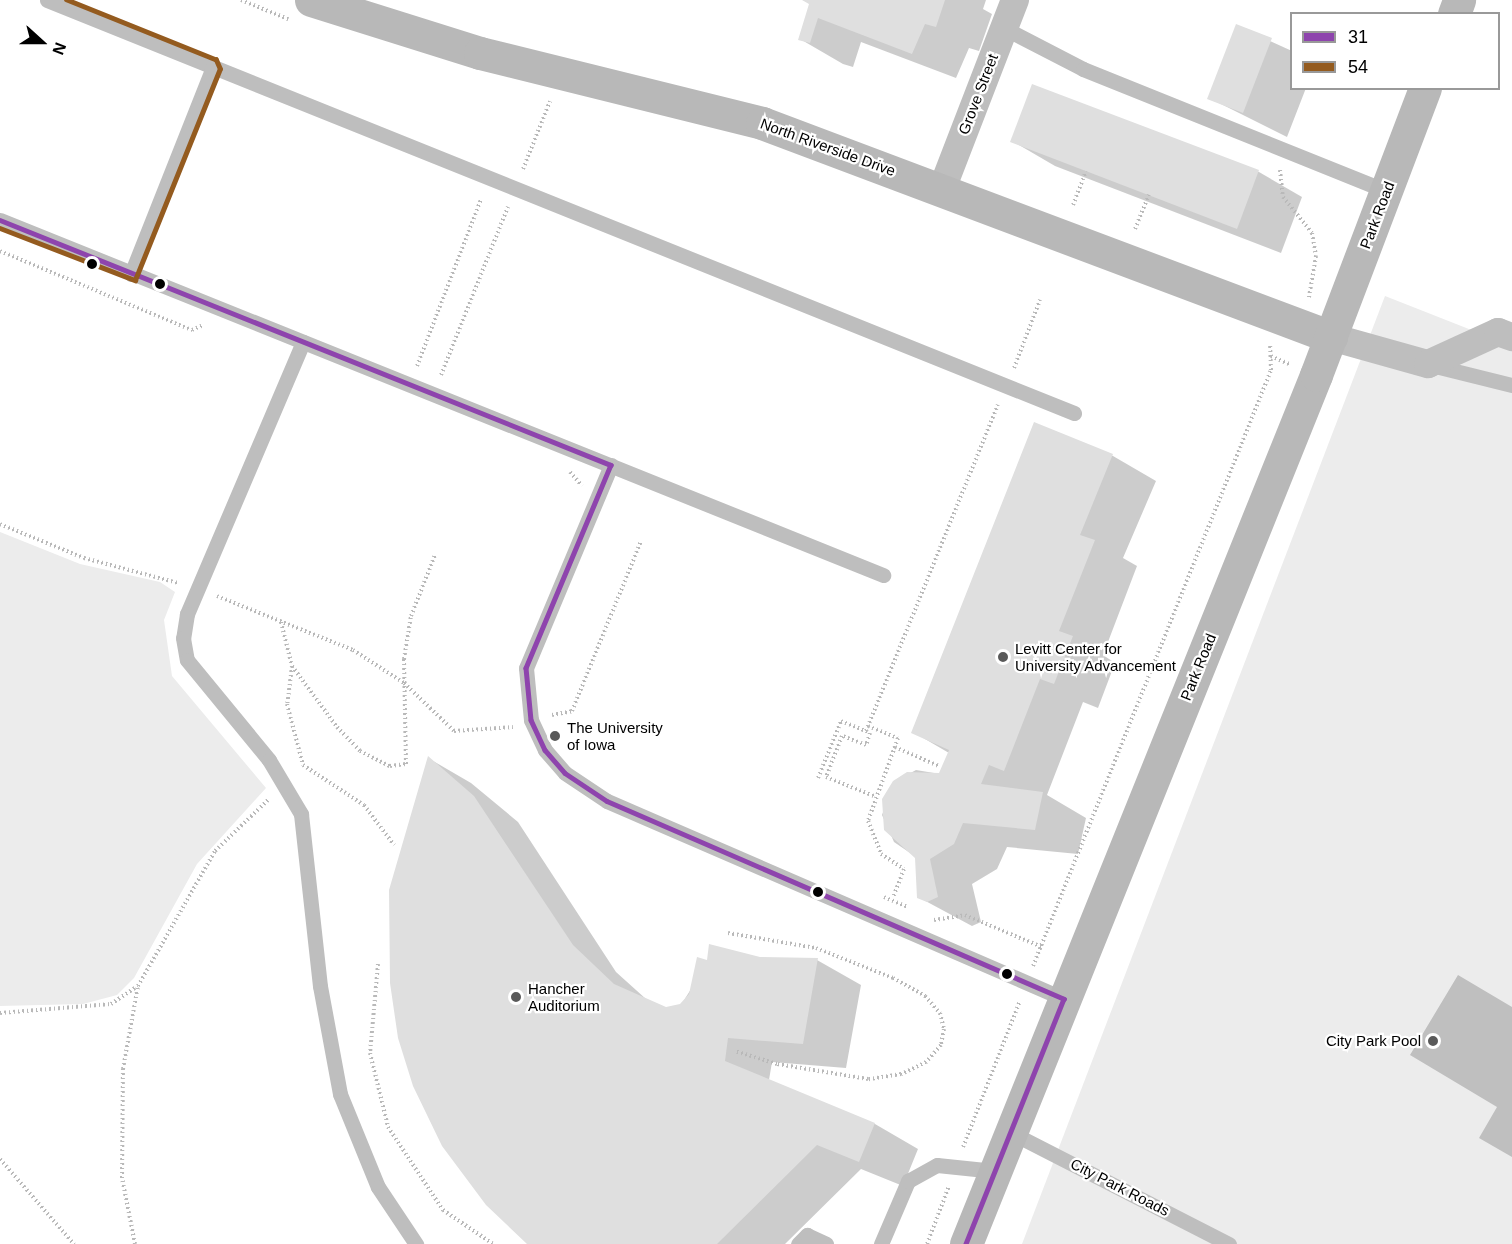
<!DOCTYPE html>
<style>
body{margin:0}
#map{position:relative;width:1512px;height:1244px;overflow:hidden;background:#fff;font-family:Arial,sans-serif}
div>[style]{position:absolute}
.green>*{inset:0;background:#ececec}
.water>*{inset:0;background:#bfbfbf}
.shadow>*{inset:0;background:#0003}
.building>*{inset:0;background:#dfdfdf}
.path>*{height:4px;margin-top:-2px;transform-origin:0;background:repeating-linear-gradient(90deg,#b9b9b9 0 1.5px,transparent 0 4.5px)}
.lane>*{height:15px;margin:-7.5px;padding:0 7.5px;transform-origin:7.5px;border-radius:7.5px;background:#bebebe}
.street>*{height:28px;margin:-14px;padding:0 14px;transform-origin:14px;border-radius:14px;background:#bebebe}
.secondary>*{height:33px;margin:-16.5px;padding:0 16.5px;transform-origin:16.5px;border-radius:16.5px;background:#b8b8b8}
.bus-1>*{height:4.5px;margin:-2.25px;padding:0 2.25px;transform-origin:2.25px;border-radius:2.25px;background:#8e44ad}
.bus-2>*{height:4.5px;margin:-2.25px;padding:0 2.25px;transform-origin:2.25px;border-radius:2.25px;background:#945b1f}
.dots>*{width:16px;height:16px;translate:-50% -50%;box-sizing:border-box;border:3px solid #fff;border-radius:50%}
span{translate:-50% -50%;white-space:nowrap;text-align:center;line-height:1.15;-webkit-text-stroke:4.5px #fff;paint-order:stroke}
.street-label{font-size:15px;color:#000}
.poi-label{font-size:15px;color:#000}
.left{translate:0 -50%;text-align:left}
.right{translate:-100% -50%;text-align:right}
.legend{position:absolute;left:1290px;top:12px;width:210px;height:78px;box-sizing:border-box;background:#fff;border:2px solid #999;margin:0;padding:8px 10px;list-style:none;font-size:18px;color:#000}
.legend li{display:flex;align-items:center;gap:12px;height:30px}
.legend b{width:30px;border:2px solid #999}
.north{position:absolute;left:12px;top:12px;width:60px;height:60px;-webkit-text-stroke:4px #fff;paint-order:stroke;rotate:111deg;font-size:16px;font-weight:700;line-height:24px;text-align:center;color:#000}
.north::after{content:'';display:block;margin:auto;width:21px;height:27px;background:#000;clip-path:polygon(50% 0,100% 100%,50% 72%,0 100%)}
</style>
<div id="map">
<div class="green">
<i style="clip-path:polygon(1385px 296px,1512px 346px,1512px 1244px,1022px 1244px)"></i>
<i style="clip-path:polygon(0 532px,80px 564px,160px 582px,175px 592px,164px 620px,172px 676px,266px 788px,197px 864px,134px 978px,117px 995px,83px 1004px,0 1006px)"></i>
</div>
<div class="water">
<i style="clip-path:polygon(1458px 975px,1512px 1007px,1512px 1157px,1479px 1138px,1497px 1107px,1410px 1055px)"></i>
</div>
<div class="shadow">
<i style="clip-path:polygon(803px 0,986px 0,983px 9px,992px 14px,979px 51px,969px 48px,956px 78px,861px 42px,853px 67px,843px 64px,800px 39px,810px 4px)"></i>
<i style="clip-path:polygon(1237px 26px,1292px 51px,1292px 88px,1306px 88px,1287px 137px,1209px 98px)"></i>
<i style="clip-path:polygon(1033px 86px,1259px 172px,1302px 197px,1281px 253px,1055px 166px,1012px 141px)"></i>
<i style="clip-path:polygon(1034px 424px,1113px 456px,1156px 481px,1123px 558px,1137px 566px,1103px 655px,1115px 663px,1098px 708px,1083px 702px,1047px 795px,1086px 818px,1078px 854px,1007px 847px,997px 869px,972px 884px,981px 922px,972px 926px,918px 897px,916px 857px,894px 842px,882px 815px,894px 782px,916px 770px,940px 774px,949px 753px,913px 732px)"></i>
<i style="clip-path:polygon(428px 758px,471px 783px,518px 822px,616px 972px,646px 999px,665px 1008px,681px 1005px,708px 962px,817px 960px,861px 985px,846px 1068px,772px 1062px,769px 1080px,875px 1124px,918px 1149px,903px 1186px,861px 1169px,785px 1244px,529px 1244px)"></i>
</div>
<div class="building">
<i style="clip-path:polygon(802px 0,945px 0,936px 27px,925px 24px,912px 54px,818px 18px,810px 43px,798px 40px,809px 4px)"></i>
<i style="clip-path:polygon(1236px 24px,1272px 38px,1243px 113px,1207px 99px)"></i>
<i style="clip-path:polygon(1032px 84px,1259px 170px,1237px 229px,1010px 142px)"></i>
<i style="clip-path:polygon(1034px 422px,1113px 454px,1080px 535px,1095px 540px,1059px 631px,1073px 636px,1054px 684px,1040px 679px,1004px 771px,989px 765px,981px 784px,1043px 792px,1035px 830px,963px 823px,954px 844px,930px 859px,938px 897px,927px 902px,917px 898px,915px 858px,884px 830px,882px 799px,893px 781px,907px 772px,939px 773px,949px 750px,911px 733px)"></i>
<i style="clip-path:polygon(428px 756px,474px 796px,573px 945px,614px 984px,666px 1007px,680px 1004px,689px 994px,697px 957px,707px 960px,709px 944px,760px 957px,818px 958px,803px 1044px,728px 1038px,725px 1061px,875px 1123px,859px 1162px,817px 1145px,717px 1244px,527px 1244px,486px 1205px,442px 1146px,413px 1086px,398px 1038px,390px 983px,389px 890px)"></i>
</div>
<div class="path">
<i style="left:241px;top:0;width:51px;rotate:22deg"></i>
<i style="left:523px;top:169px;width:73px;rotate:-68.3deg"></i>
<i style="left:1280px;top:170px;width:27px;rotate:84deg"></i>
<i style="left:1283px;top:197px;width:46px;rotate:51.1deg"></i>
<i style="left:1312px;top:233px;width:23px;rotate:80deg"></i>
<i style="left:1316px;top:256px;width:42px;rotate:99.7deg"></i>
<i style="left:1073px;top:205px;width:36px;rotate:-69deg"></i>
<i style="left:1135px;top:229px;width:37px;rotate:-68deg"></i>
<i style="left:0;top:251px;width:208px;rotate:22.4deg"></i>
<i style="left:192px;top:330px;width:13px;rotate:-23deg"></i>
<i style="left:1271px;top:356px;width:20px;rotate:24deg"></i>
<i style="left:417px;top:366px;width:179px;rotate:-69deg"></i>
<i style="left:1014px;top:368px;width:73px;rotate:-69.1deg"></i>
<i style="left:441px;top:375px;width:181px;rotate:-68.3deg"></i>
<i style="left:570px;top:472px;width:18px;rotate:49deg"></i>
<i style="left:0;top:524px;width:91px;rotate:22deg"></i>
<i style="left:84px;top:558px;width:97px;rotate:14.9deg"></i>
<i style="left:217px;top:596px;width:146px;rotate:21.7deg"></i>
<i style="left:353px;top:650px;width:61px;rotate:32.9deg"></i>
<i style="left:404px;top:683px;width:69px;rotate:43.8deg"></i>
<i style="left:454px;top:731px;width:59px;rotate:-3.9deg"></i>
<i style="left:281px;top:622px;width:45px;rotate:76deg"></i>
<i style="left:292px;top:666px;width:76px;rotate:53.6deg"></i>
<i style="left:337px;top:727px;width:33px;rotate:46deg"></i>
<i style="left:360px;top:751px;width:34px;rotate:27deg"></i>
<i style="left:390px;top:766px;width:16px;rotate:-7deg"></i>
<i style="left:406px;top:764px;width:105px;rotate:-91.1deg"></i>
<i style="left:404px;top:659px;width:44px;rotate:-80.8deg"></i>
<i style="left:411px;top:616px;width:66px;rotate:-68.5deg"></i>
<i style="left:292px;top:666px;width:38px;rotate:97deg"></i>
<i style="left:287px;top:704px;width:63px;rotate:75.3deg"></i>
<i style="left:303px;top:765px;width:73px;rotate:33.3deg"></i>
<i style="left:364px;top:805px;width:50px;rotate:53.1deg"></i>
<i style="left:552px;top:715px;width:20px;rotate:-11deg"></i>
<i style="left:572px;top:711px;width:183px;rotate:-67.9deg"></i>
<i style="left:868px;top:726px;width:32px;rotate:22deg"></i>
<i style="left:898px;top:738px;width:88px;rotate:109.9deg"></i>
<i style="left:868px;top:821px;width:35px;rotate:68deg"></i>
<i style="left:881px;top:854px;width:27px;rotate:33deg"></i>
<i style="left:904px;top:869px;width:30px;rotate:111deg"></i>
<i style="left:866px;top:731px;width:4px;rotate:27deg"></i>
<i style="left:870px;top:733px;width:13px;rotate:108deg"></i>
<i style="left:866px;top:745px;width:26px;rotate:-159deg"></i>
<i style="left:842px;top:736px;width:44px;rotate:111.3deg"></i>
<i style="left:826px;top:777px;width:52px;rotate:21.6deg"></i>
<i style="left:895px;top:747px;width:48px;rotate:23.4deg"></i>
<i style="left:818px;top:778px;width:61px;rotate:-68deg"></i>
<i style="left:841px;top:721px;width:27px;rotate:22deg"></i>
<i style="left:866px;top:731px;width:352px;rotate:-68deg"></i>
<i style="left:884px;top:897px;width:25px;rotate:23deg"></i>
<i style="left:934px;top:920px;width:31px;rotate:-9deg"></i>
<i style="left:965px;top:915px;width:83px;rotate:22.6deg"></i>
<i style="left:728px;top:933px;width:89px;rotate:9.7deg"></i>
<i style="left:816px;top:948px;width:83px;rotate:21.3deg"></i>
<i style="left:893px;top:978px;width:37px;rotate:29deg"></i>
<i style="left:925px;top:996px;width:23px;rotate:49deg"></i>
<i style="left:940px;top:1013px;width:16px;rotate:76deg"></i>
<i style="left:944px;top:1029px;width:16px;rotate:101deg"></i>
<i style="left:941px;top:1045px;width:23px;rotate:131deg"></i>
<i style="left:926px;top:1062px;width:28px;rotate:154deg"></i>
<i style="left:901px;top:1074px;width:33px;rotate:171deg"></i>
<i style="left:868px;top:1079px;width:92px;rotate:-170.6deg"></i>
<i style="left:777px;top:1064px;width:44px;rotate:-162.8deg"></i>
<i style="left:378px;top:964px;width:89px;rotate:95.1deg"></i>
<i style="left:370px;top:1053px;width:76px;rotate:76.3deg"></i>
<i style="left:388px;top:1127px;width:100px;rotate:56.5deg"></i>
<i style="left:443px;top:1210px;width:60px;rotate:34.2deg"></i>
<i style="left:1033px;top:966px;width:642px;rotate:-68.23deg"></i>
<i style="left:1271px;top:370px;width:26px;rotate:-92deg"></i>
<i style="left:0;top:1013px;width:111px;rotate:-4.6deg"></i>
<i style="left:111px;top:1004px;width:32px;rotate:-34deg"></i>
<i style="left:963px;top:1147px;width:157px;rotate:-68.7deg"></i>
<i style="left:0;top:1159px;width:113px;rotate:49deg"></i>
<i style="left:135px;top:1244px;width:67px;rotate:-101.1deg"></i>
<i style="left:122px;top:1178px;width:109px;rotate:-89.5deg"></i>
<i style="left:123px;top:1069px;width:84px;rotate:-79.8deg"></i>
<i style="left:138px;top:986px;width:155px;rotate:-60.3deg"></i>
<i style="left:215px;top:851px;width:75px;rotate:-43.9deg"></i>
<i style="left:927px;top:1244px;width:62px;rotate:-69.2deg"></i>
</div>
<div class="lane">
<i style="left:47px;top:0;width:1107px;rotate:21.91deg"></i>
<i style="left:1004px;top:28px;width:89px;rotate:27.4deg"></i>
<i style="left:1083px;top:69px;width:327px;rotate:21.9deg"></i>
<i style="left:0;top:220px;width:952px;rotate:21.9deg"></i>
<i style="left:131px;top:274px;width:223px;rotate:-68.4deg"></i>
<i style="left:303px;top:342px;width:296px;rotate:113.1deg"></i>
<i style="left:187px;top:614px;width:24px;rotate:99deg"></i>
<i style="left:183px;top:638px;width:22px;rotate:80deg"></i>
<i style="left:187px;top:660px;width:129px;rotate:50.6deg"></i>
<i style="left:269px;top:760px;width:63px;rotate:59.3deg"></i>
<i style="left:301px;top:814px;width:173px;rotate:83.7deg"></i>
<i style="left:320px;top:986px;width:110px;rotate:79.5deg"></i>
<i style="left:340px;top:1094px;width:100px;rotate:67.8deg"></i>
<i style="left:378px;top:1187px;width:69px;rotate:56.3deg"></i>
<i style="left:1431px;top:365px;width:83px;rotate:13.9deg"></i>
<i style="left:611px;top:465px;width:220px;rotate:112.7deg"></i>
<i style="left:526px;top:668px;width:52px;rotate:84.5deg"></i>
<i style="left:531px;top:720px;width:33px;rotate:65deg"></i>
<i style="left:545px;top:750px;width:30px;rotate:49deg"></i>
<i style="left:565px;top:773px;width:50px;rotate:33.7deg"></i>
<i style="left:607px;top:801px;width:498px;rotate:23.4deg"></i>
<i style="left:1010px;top:1132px;width:246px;rotate:27.1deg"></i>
<i style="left:798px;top:1244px;width:13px;rotate:-45deg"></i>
<i style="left:807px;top:1235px;width:21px;rotate:25deg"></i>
<i style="left:881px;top:1244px;width:69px;rotate:-66.8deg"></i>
<i style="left:908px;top:1181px;width:33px;rotate:-29deg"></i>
<i style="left:937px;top:1165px;width:58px;rotate:5.9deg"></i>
</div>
<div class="street">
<i style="left:942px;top:189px;width:203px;rotate:-68.9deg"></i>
<i style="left:1331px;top:337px;width:101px;rotate:15.6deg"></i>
<i style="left:1428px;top:364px;width:77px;rotate:-24.6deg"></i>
<i style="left:1498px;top:332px;width:15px;rotate:20deg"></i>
</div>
<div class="secondary">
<i style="left:311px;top:0;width:177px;rotate:17.4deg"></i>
<i style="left:480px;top:53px;width:291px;rotate:13.9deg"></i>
<i style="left:762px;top:123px;width:608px;rotate:20.61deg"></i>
<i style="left:1454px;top:14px;width:15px;rotate:-70deg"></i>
<i style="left:966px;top:1244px;width:937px;rotate:-68.06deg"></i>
<i style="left:1316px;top:375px;width:307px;rotate:-69.2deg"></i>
</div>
<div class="bus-1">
<i style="left:0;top:220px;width:658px;rotate:21.85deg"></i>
<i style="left:611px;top:465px;width:220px;rotate:112.7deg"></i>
<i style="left:526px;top:668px;width:52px;rotate:84.5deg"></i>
<i style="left:531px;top:720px;width:33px;rotate:65deg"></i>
<i style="left:545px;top:750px;width:30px;rotate:49deg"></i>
<i style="left:565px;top:773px;width:50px;rotate:33.7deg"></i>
<i style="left:607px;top:801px;width:498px;rotate:23.4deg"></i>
<i style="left:1064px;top:999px;width:264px;rotate:111.8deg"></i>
</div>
<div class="bus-2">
<i style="left:0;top:228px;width:145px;rotate:21.1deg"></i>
<i style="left:135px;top:280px;width:227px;rotate:-68.1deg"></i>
<i style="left:220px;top:69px;width:10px;rotate:-114deg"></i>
<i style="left:216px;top:60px;width:161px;rotate:-158.1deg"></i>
</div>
<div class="dots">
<i style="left:92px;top:264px;background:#000"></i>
<i style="left:160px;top:284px;background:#000"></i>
<i style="left:1003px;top:657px;background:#595959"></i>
<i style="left:555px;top:736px;background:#595959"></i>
<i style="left:818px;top:892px;background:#000"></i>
<i style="left:1007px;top:974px;background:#000"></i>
<i style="left:516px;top:997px;background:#595959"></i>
<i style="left:1433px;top:1041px;background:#595959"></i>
</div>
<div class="street-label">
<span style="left:978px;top:94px;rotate:-69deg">Grove Street</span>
<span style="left:828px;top:147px;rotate:20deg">North Riverside Drive</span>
<span style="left:1377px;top:215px;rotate:-69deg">Park Road</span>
<span style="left:1198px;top:667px;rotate:-68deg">Park Road</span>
<span style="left:1120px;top:1187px;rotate:27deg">City Park Roads</span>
</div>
<div class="poi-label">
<span class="left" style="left:1015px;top:657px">Levitt Center for<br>University Advancement</span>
<span class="left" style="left:567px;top:736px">The University<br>of Iowa</span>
<span class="left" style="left:528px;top:997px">Hancher<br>Auditorium</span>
<span class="right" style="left:1421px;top:1041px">City Park Pool</span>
</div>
<ul class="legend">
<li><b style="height:8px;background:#8e44ad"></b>31</li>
<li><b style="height:8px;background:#945b1f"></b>54</li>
</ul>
<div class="north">N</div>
</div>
